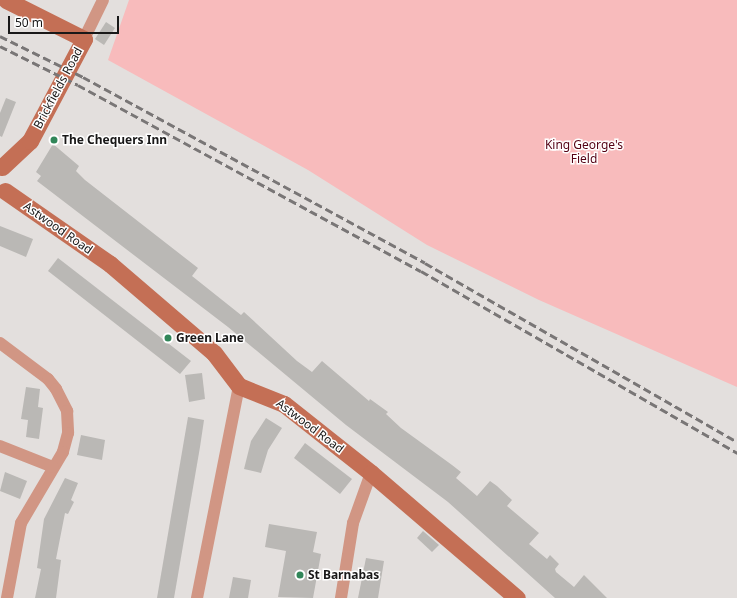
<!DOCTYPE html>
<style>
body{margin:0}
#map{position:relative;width:737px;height:598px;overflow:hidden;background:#e3dfdd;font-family:"Noto Sans",sans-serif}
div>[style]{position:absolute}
.green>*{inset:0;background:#f8bbbc}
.building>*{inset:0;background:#bab8b5}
.street>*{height:12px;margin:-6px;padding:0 6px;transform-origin:6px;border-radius:6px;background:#d19684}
.secondary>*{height:17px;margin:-8.5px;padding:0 8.5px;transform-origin:8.5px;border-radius:8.5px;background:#c46f55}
.rail>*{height:3px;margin-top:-1.5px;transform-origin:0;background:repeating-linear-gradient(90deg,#797676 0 8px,transparent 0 12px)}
.dots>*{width:11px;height:11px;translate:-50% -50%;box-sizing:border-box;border:2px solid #fff;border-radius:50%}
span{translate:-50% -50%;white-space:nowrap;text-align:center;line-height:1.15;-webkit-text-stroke:3px #fff;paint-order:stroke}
.street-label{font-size:12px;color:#191818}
.poi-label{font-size:12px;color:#191818;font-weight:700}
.left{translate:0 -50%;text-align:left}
.park-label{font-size:12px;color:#540214}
.scale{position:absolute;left:8px;top:16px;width:111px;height:18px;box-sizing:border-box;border:2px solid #191818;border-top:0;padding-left:5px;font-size:12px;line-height:14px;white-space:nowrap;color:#191818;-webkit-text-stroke:3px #fff;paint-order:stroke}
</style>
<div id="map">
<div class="green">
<i style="clip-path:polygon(129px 0,737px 0,737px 387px,539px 300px,427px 245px,308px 170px,108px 60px)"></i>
</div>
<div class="building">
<i style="clip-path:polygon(106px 22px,115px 28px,104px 45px,95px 39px)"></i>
<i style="clip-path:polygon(6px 98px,16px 102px,2px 137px,0 136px,0 113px)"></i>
<i style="clip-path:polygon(53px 144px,79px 166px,76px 171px,85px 180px,198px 268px,192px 276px,241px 315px,244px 312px,297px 361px,312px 372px,322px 361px,369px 401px,370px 399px,388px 412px,386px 414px,401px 428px,452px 465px,461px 472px,456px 478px,477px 496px,490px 481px,497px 486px,512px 500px,507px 506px,539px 533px,529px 544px,547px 559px,550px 555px,559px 564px,555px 569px,556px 572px,574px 587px,584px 575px,607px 598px,555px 598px,448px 502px,346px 425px,228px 327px,37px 181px,41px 176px,36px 172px)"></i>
<i style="clip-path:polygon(0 226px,33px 239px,26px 257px,0 246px)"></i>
<i style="clip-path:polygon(58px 258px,191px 361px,180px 374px,48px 271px)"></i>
<i style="clip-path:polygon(202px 373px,205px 399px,189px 402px,185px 375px)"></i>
<i style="clip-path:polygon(26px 387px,40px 389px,38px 407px,43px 408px,39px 439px,26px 437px,28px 420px,21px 419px)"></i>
<i style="clip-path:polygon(188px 417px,204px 420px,200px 447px,174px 598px,157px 598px)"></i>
<i style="clip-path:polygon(266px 418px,282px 428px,268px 450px,261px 473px,244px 469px,251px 441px)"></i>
<i style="clip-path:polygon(81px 435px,105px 440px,102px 460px,77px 455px)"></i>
<i style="clip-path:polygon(305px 443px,352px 479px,340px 494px,294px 458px)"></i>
<i style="clip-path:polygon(5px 472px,27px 481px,20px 499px,0 491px)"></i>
<i style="clip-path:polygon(65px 478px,78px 483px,71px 500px,74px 502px,68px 514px,65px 513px,56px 559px,61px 560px,56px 598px,35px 598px,41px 569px,37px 568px,44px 519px)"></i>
<i style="clip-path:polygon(269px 524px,317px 532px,313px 552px,321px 554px,313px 598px,278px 597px,286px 551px,265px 547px)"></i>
<i style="clip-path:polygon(423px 531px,439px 545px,432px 552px,417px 538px)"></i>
<i style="clip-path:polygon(366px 558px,384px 561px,378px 598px,358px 598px)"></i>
<i style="clip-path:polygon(233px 577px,251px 580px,248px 598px,229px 598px)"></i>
</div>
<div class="street">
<i style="left:84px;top:39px;width:43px;rotate:-64deg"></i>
<i style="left:0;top:343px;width:60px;rotate:36.9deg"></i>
<i style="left:48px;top:379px;width:13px;rotate:51deg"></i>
<i style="left:56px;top:389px;width:25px;rotate:63deg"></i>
<i style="left:67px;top:411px;width:22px;rotate:87deg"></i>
<i style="left:68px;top:433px;width:20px;rotate:105deg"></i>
<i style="left:63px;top:452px;width:82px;rotate:120.6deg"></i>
<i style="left:21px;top:523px;width:76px;rotate:100.6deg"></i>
<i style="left:0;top:446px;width:57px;rotate:21.6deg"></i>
<i style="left:197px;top:598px;width:216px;rotate:-78.8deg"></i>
<i style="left:341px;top:598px;width:76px;rotate:-80.9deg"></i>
<i style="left:353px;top:523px;width:53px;rotate:-70.2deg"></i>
</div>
<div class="secondary">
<i style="left:2px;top:167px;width:38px;rotate:-43deg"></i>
<i style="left:30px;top:141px;width:115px;rotate:-62.1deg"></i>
<i style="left:84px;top:39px;width:87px;rotate:-153.4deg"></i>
<i style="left:5px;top:191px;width:128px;rotate:34.8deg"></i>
<i style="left:110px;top:264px;width:137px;rotate:40.6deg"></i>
<i style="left:214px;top:353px;width:41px;rotate:52.9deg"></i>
<i style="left:239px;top:386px;width:48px;rotate:21.8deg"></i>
<i style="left:284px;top:404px;width:111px;rotate:38.4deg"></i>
<i style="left:371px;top:473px;width:192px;rotate:40.6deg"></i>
</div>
<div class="rail">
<i style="left:0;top:36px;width:93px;rotate:26.3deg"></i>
<i style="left:83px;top:77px;width:389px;rotate:28.5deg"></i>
<i style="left:425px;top:263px;width:360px;rotate:29.8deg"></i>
<i style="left:0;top:46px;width:87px;rotate:26.6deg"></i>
<i style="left:78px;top:85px;width:390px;rotate:28.5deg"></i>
<i style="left:421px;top:271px;width:365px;rotate:29.9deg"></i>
</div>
<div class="dots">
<i style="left:54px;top:140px;background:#318659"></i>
<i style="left:168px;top:338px;background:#318659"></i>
<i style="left:300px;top:575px;background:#318659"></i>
</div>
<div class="street-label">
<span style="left:58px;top:88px;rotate:-62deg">Brickfields Road</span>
<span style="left:58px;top:228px;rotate:35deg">Astwood Road</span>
<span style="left:310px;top:426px;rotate:37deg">Astwood Road</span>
</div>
<div class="poi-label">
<span class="left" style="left:62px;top:140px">The Chequers Inn</span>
<span class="left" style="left:176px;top:338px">Green Lane</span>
<span class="left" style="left:308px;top:575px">St Barnabas</span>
</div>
<div class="park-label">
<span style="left:584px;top:152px">King George's<br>Field</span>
</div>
<div class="scale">50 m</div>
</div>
